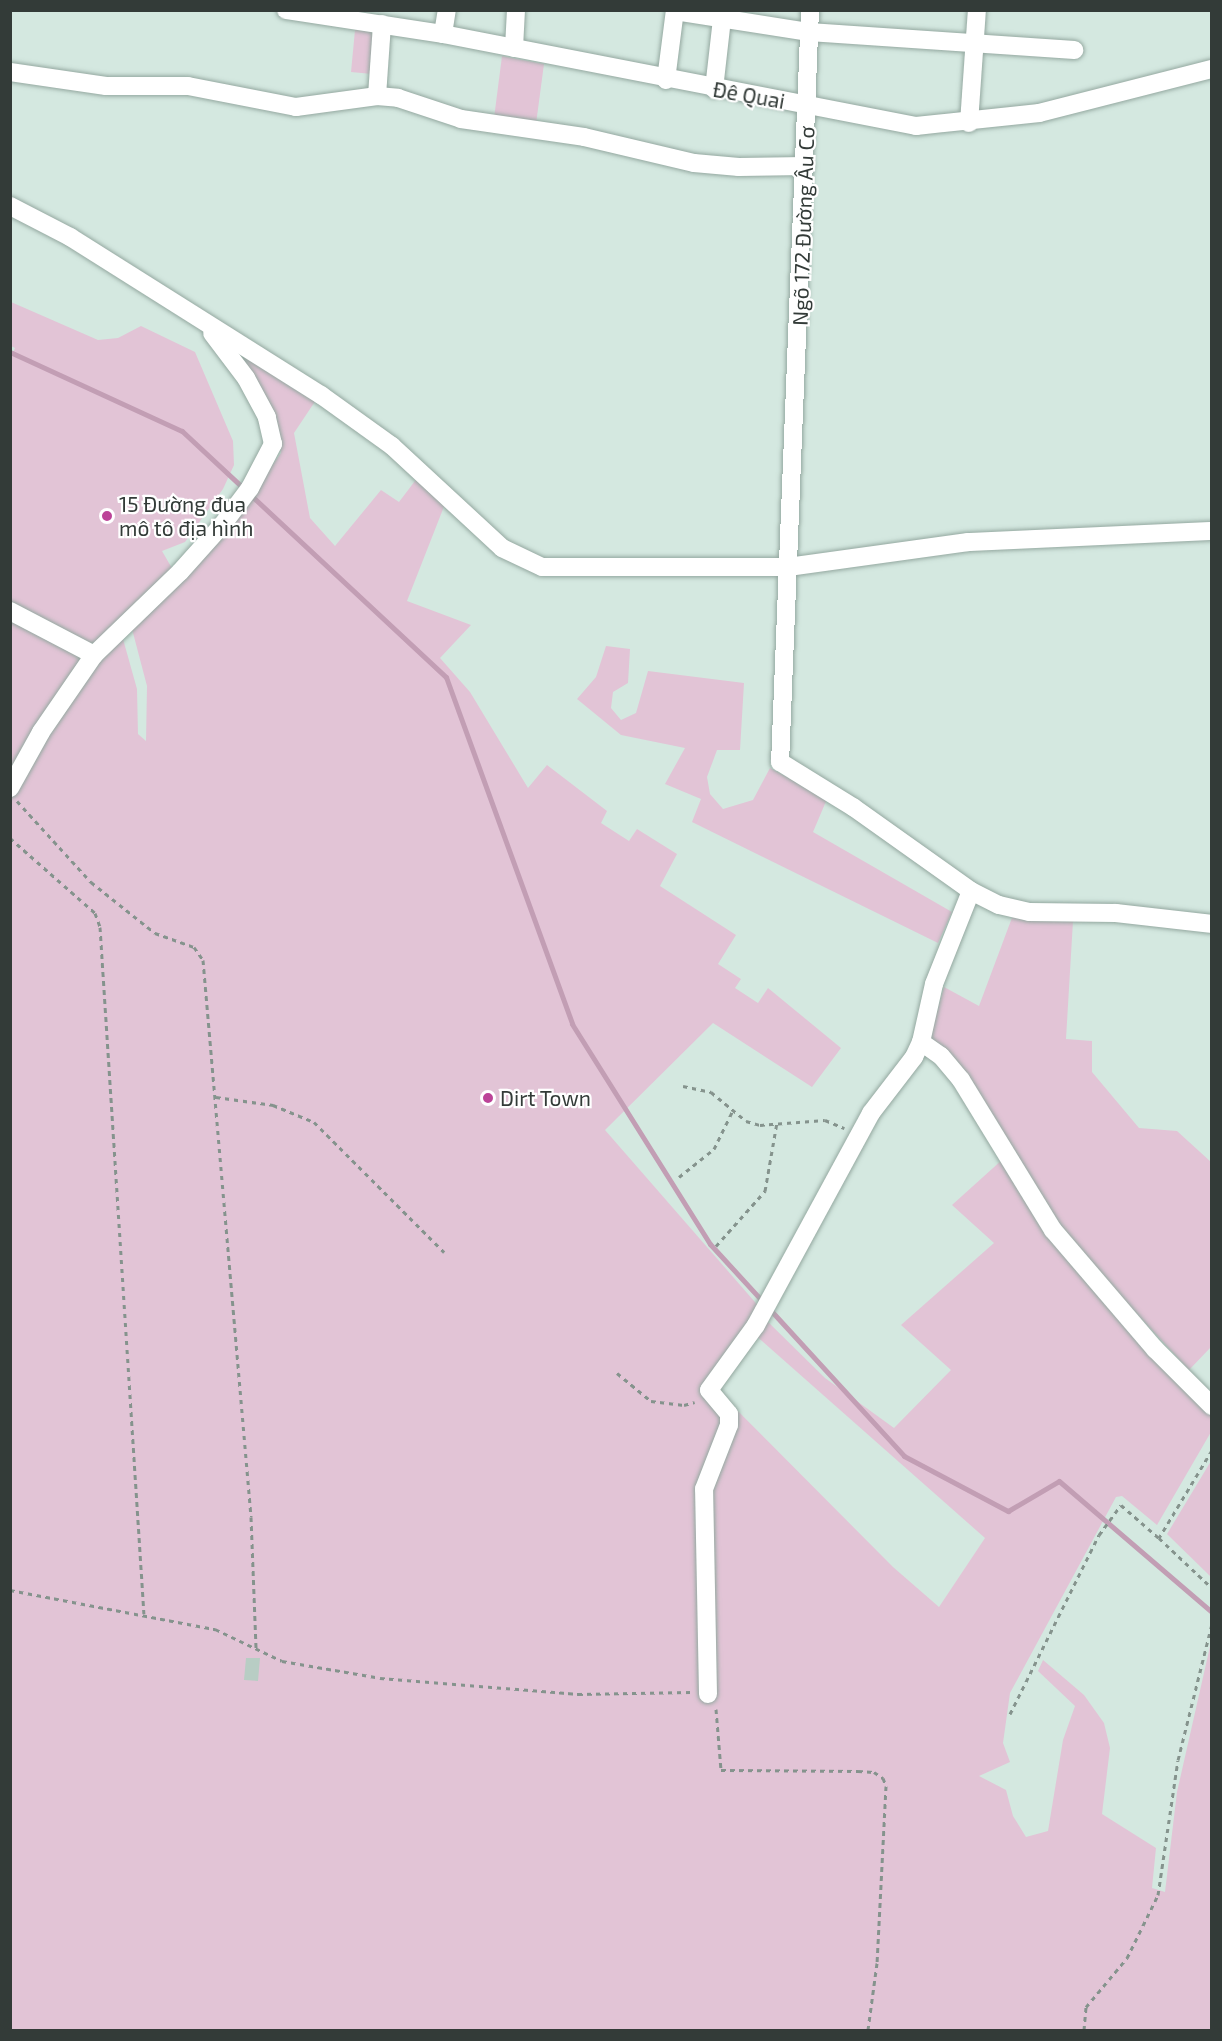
<!DOCTYPE html>
<meta charset="utf-8">
<style>
body{margin:0}
#map{position:relative;width:1222px;height:2041px;overflow:hidden;background:#d4e8e0;font-family:"Exo 2",sans-serif}
div>[style]{position:absolute}
.green>*{inset:0;background:#e2c4d6}
.stream>*{height:5px;margin:-2.5px;padding:0 2.5px;transform-origin:2.5px;border-radius:2.5px;background:#c29eb4}
.building>*{inset:0;background:#b8cdc4}
.path>*{height:3px;margin-top:-1.5px;transform-origin:0;background:repeating-linear-gradient(90deg,#85938d 0 4.5px,transparent 0 9px)}
.roads{filter:drop-shadow(0 0 2px #94a8a0) drop-shadow(0 0 2px #94a8a0)}
.minor>*{height:18px;margin:-9px;padding:0 9px;transform-origin:9px;border-radius:9px;background:#fff}
.dots>*{width:16px;height:16px;translate:-50% -50%;box-sizing:border-box;border:3px solid #fff;border-radius:50%}
span{translate:-50% -50%;white-space:nowrap;text-align:center;line-height:1.15;-webkit-text-stroke:4.5px #fff;paint-order:stroke}
.street-label{font-size:21px;color:#333b38}
.poi-label{font-size:21px;color:#333b38}
.left{translate:0 -50%;text-align:left}
.frame{position:absolute;inset:0;border:12px solid #333b38;pointer-events:none}
</style>
<div id="map">
<div class="green">
<i style="clip-path:polygon(355px 30px,376px 31px,372px 74px,351px 72px)"></i>
<i style="clip-path:polygon(502px 56px,544px 64px,536px 124px,494px 118px)"></i>
<i style="clip-path:polygon(11px 302px,98px 340px,118px 338px,141px 326px,195px 352px,233px 441px,234px 465px,223px 489px,185px 542px,162px 551px,173px 570px,123px 639px,137px 689px,138px 734px,146px 741px,147px 686px,132px 629px,218px 541px,281px 453px,277px 425px,221px 339px,316px 400px,294px 433px,310px 518px,335px 546px,381px 490px,399px 502px,418px 477px,445px 504px,407px 601px,471px 625px,440px 658px,470px 692px,528px 788px,547px 765px,607px 811px,601px 823px,629px 841px,637px 829px,677px 854px,660px 886px,736px 935px,718px 964px,741px 979px,735px 988px,758px 1003px,768px 988px,841px 1048px,812px 1087px,713px 1023px,605px 1130px,761px 1309px,710px 1383px,893px 1567px,939px 1607px,985px 1538px,754px 1334px,765px 1319px,825px 1378px,894px 1428px,951px 1370px,901px 1325px,994px 1243px,952px 1205px,1003px 1159px,1211px 1415px,1211px 1432px,1157px 1525px,1122px 1496px,1116px 1497px,1010px 1693px,1003px 1743px,1010px 1762px,979px 1776px,1006px 1790px,1013px 1816px,1026px 1837px,1048px 1831px,1063px 1740px,1075px 1706px,1038px 1671px,1043px 1660px,1084px 1695px,1104px 1723px,1110px 1748px,1102px 1814px,1156px 1848px,1152px 1888px,1165px 1892px,1177px 1792px,1211px 1642px,1211px 2030px,11px 2030px,10px 359px,15px 348px,11px 346px)"></i>
<i style="clip-path:polygon(606px 646px,630px 649px,628px 683px,613px 692px,611px 708px,621px 720px,636px 713px,648px 671px,744px 683px,740px 750px,717px 750px,707px 777px,710px 794px,723px 809px,753px 800px,770px 768px,827px 799px,813px 832px,952px 912px,938px 943px,692px 822px,701px 799px,665px 784px,685px 748px,621px 735px,577px 699px,596px 677px)"></i>
<i style="clip-path:polygon(1013px 915px,1073px 921px,1066px 1039px,1092px 1041px,1092px 1072px,1139px 1128px,1177px 1131px,1211px 1162px,1211px 1347px,1189px 1370px,1063px 1234px,929px 1040px,944px 987px,979px 1006px)"></i>
<i style="clip-path:polygon(1211px 1461px,1211px 1577px,1167px 1534px)"></i>
</div>
<div class="stream">
<i style="left:10px;top:352px;width:189px;rotate:24.7deg"></i>
<i style="left:182px;top:431px;width:361px;rotate:43deg"></i>
<i style="left:446px;top:677px;width:369px;rotate:70deg"></i>
<i style="left:572px;top:1024px;width:260px;rotate:57.9deg"></i>
<i style="left:710px;top:1244px;width:287px;rotate:47.5deg"></i>
<i style="left:904px;top:1456px;width:118px;rotate:27.9deg"></i>
<i style="left:1008px;top:1511px;width:59px;rotate:-30.5deg"></i>
<i style="left:1059px;top:1481px;width:201px;rotate:40.6deg"></i>
</div>
<div class="building">
<i style="clip-path:polygon(246px 1658px,260px 1658px,258px 1681px,244px 1680px)"></i>
</div>
<div class="path">
<i style="left:17px;top:801px;width:110px;rotate:47.6deg"></i>
<i style="left:91px;top:882px;width:82px;rotate:38.6deg"></i>
<i style="left:155px;top:933px;width:41px;rotate:19.7deg"></i>
<i style="left:194px;top:947px;width:16px;rotate:55deg"></i>
<i style="left:203px;top:960px;width:559px;rotate:85.07deg"></i>
<i style="left:251px;top:1517px;width:133px;rotate:87.8deg"></i>
<i style="left:10px;top:838px;width:113px;rotate:41.4deg"></i>
<i style="left:95px;top:913px;width:15px;rotate:70deg"></i>
<i style="left:100px;top:927px;width:688px;rotate:86.34deg"></i>
<i style="left:683px;top:1086px;width:29px;rotate:12deg"></i>
<i style="left:711px;top:1092px;width:45px;rotate:39.6deg"></i>
<i style="left:746px;top:1121px;width:15px;rotate:16deg"></i>
<i style="left:760px;top:1125px;width:65px;rotate:-4.4deg"></i>
<i style="left:825px;top:1120px;width:21px;rotate:23deg"></i>
<i style="left:216px;top:1097px;width:58px;rotate:8deg"></i>
<i style="left:273px;top:1105px;width:44px;rotate:22.5deg"></i>
<i style="left:314px;top:1122px;width:184px;rotate:45deg"></i>
<i style="left:679px;top:1177px;width:45px;rotate:-38.7deg"></i>
<i style="left:714px;top:1149px;width:43px;rotate:-64deg"></i>
<i style="left:716px;top:1246px;width:74px;rotate:-48.3deg"></i>
<i style="left:765px;top:1191px;width:70px;rotate:-80.1deg"></i>
<i style="left:617px;top:1373px;width:44px;rotate:39.5deg"></i>
<i style="left:651px;top:1401px;width:33px;rotate:7deg"></i>
<i style="left:684px;top:1405px;width:11px;rotate:-15deg"></i>
<i style="left:1212px;top:1450px;width:103px;rotate:121.1deg"></i>
<i style="left:1159px;top:1538px;width:73px;rotate:43.3deg"></i>
<i style="left:10px;top:1590px;width:209px;rotate:10.8deg"></i>
<i style="left:215px;top:1629px;width:74px;rotate:25.5deg"></i>
<i style="left:282px;top:1661px;width:99px;rotate:9.8deg"></i>
<i style="left:380px;top:1678px;width:199px;rotate:4.6deg"></i>
<i style="left:578px;top:1694px;width:113px;rotate:-1deg"></i>
<i style="left:716px;top:1709px;width:61px;rotate:85.3deg"></i>
<i style="left:721px;top:1770px;width:137px;rotate:0.4deg"></i>
<i style="left:858px;top:1771px;width:16px;rotate:4deg"></i>
<i style="left:874px;top:1772px;width:11px;rotate:34deg"></i>
<i style="left:883px;top:1778px;width:9px;rotate:69deg"></i>
<i style="left:886px;top:1786px;width:177px;rotate:92.9deg"></i>
<i style="left:877px;top:1963px;width:68px;rotate:97.7deg"></i>
<i style="left:1010px;top:1714px;width:200px;rotate:-63.6deg"></i>
<i style="left:1099px;top:1535px;width:37px;rotate:-54deg"></i>
<i style="left:1121px;top:1505px;width:50px;rotate:41deg"></i>
<i style="left:1084px;top:2030px;width:23px;rotate:-85deg"></i>
<i style="left:1086px;top:2007px;width:64px;rotate:-50.1deg"></i>
<i style="left:1127px;top:1958px;width:70px;rotate:-63.8deg"></i>
<i style="left:1158px;top:1895px;width:136px;rotate:-81.6deg"></i>
<i style="left:1178px;top:1760px;width:140px;rotate:-76deg"></i>
</div>
<div class="roads">
<div class="minor">
<i style="left:286px;top:10px;width:159px;rotate:8.7deg"></i>
<i style="left:443px;top:34px;width:482px;rotate:11deg"></i>
<i style="left:916px;top:126px;width:124px;rotate:-6deg"></i>
<i style="left:1039px;top:113px;width:179px;rotate:-14.3deg"></i>
<i style="left:810px;top:10px;width:753px;rotate:92.28deg"></i>
<i style="left:780px;top:762px;width:86px;rotate:31.7deg"></i>
<i style="left:853px;top:807px;width:145px;rotate:35.4deg"></i>
<i style="left:971px;top:891px;width:31px;rotate:27deg"></i>
<i style="left:999px;top:905px;width:31px;rotate:13deg"></i>
<i style="left:1029px;top:912px;width:87px;rotate:0.7deg"></i>
<i style="left:1116px;top:913px;width:97px;rotate:6.5deg"></i>
<i style="left:675px;top:11px;width:136px;rotate:8.9deg"></i>
<i style="left:809px;top:32px;width:266px;rotate:3.9deg"></i>
<i style="left:443px;top:34px;width:24px;rotate:-81deg"></i>
<i style="left:514px;top:48px;width:38px;rotate:-87deg"></i>
<i style="left:10px;top:72px;width:97px;rotate:8.3deg"></i>
<i style="left:106px;top:86px;width:82px"></i>
<i style="left:188px;top:86px;width:110px;rotate:11deg"></i>
<i style="left:296px;top:107px;width:82px;rotate:-7.7deg"></i>
<i style="left:377px;top:96px;width:21px;rotate:5deg"></i>
<i style="left:398px;top:98px;width:66px;rotate:18.4deg"></i>
<i style="left:461px;top:119px;width:124px;rotate:8.3deg"></i>
<i style="left:584px;top:137px;width:113px;rotate:13.3deg"></i>
<i style="left:694px;top:163px;width:45px;rotate:5.1deg"></i>
<i style="left:739px;top:167px;width:66px;rotate:-0.9deg"></i>
<i style="left:666px;top:80px;width:71px;rotate:-82.7deg"></i>
<i style="left:714px;top:89px;width:70px;rotate:-83.5deg"></i>
<i style="left:377px;top:96px;width:72px;rotate:-86deg"></i>
<i style="left:969px;top:123px;width:113px;rotate:-86deg"></i>
<i style="left:10px;top:206px;width:68px;rotate:27.3deg"></i>
<i style="left:70px;top:237px;width:297px;rotate:32.2deg"></i>
<i style="left:321px;top:395px;width:87px;rotate:35.7deg"></i>
<i style="left:392px;top:446px;width:150px;rotate:42.8deg"></i>
<i style="left:502px;top:548px;width:44px;rotate:25.4deg"></i>
<i style="left:542px;top:567px;width:246px"></i>
<i style="left:788px;top:567px;width:182px;rotate:-7.9deg"></i>
<i style="left:968px;top:542px;width:244px;rotate:-2.6deg"></i>
<i style="left:10px;top:611px;width:95px;rotate:27.6deg"></i>
<i style="left:10px;top:788px;width:64px;rotate:-61deg"></i>
<i style="left:41px;top:732px;width:93px;rotate:-55.5deg"></i>
<i style="left:94px;top:655px;width:120px;rotate:-44deg"></i>
<i style="left:180px;top:572px;width:64px;rotate:-48.1deg"></i>
<i style="left:223px;top:524px;width:45px;rotate:-53.1deg"></i>
<i style="left:250px;top:488px;width:50px;rotate:-62.4deg"></i>
<i style="left:273px;top:444px;width:28px;rotate:-103deg"></i>
<i style="left:267px;top:417px;width:44px;rotate:-118.3deg"></i>
<i style="left:246px;top:378px;width:56px;rotate:-127.1deg"></i>
<i style="left:971px;top:891px;width:100px;rotate:111.7deg"></i>
<i style="left:934px;top:984px;width:59px;rotate:102.6deg"></i>
<i style="left:921px;top:1042px;width:24px;rotate:35deg"></i>
<i style="left:941px;top:1056px;width:31px;rotate:50deg"></i>
<i style="left:961px;top:1080px;width:176px;rotate:58.5deg"></i>
<i style="left:1053px;top:1230px;width:157px;rotate:49.4deg"></i>
<i style="left:1155px;top:1349px;width:81px;rotate:45deg"></i>
<i style="left:708px;top:1694px;width:205px;rotate:-91.1deg"></i>
<i style="left:704px;top:1489px;width:69px;rotate:-68.7deg"></i>
<i style="left:729px;top:1425px;width:11px;rotate:-90deg"></i>
<i style="left:729px;top:1414px;width:31px;rotate:-130deg"></i>
<i style="left:709px;top:1390px;width:80px;rotate:-54.1deg"></i>
<i style="left:756px;top:1325px;width:241px;rotate:-61.5deg"></i>
<i style="left:871px;top:1113px;width:71px;rotate:-52.5deg"></i>
<i style="left:914px;top:1057px;width:17px;rotate:-65deg"></i>
</div>
</div>
<div class="dots">
<i style="left:107px;top:516px;background:#bc4398"></i>
<i style="left:488px;top:1098px;background:#bc4398"></i>
</div>
<div class="street-label">
<span style="left:749px;top:95px;rotate:10deg">Đê Quai</span>
<span style="left:803px;top:226px;rotate:-88deg">Ngõ 172 Đường Âu Cơ</span>
</div>
<div class="poi-label">
<span class="left" style="left:119px;top:516px">15 Đường đua<br>mô tô địa hình</span>
<span class="left" style="left:500px;top:1098px">Dirt Town</span>
</div>
<div class="frame"></div>
</div>
